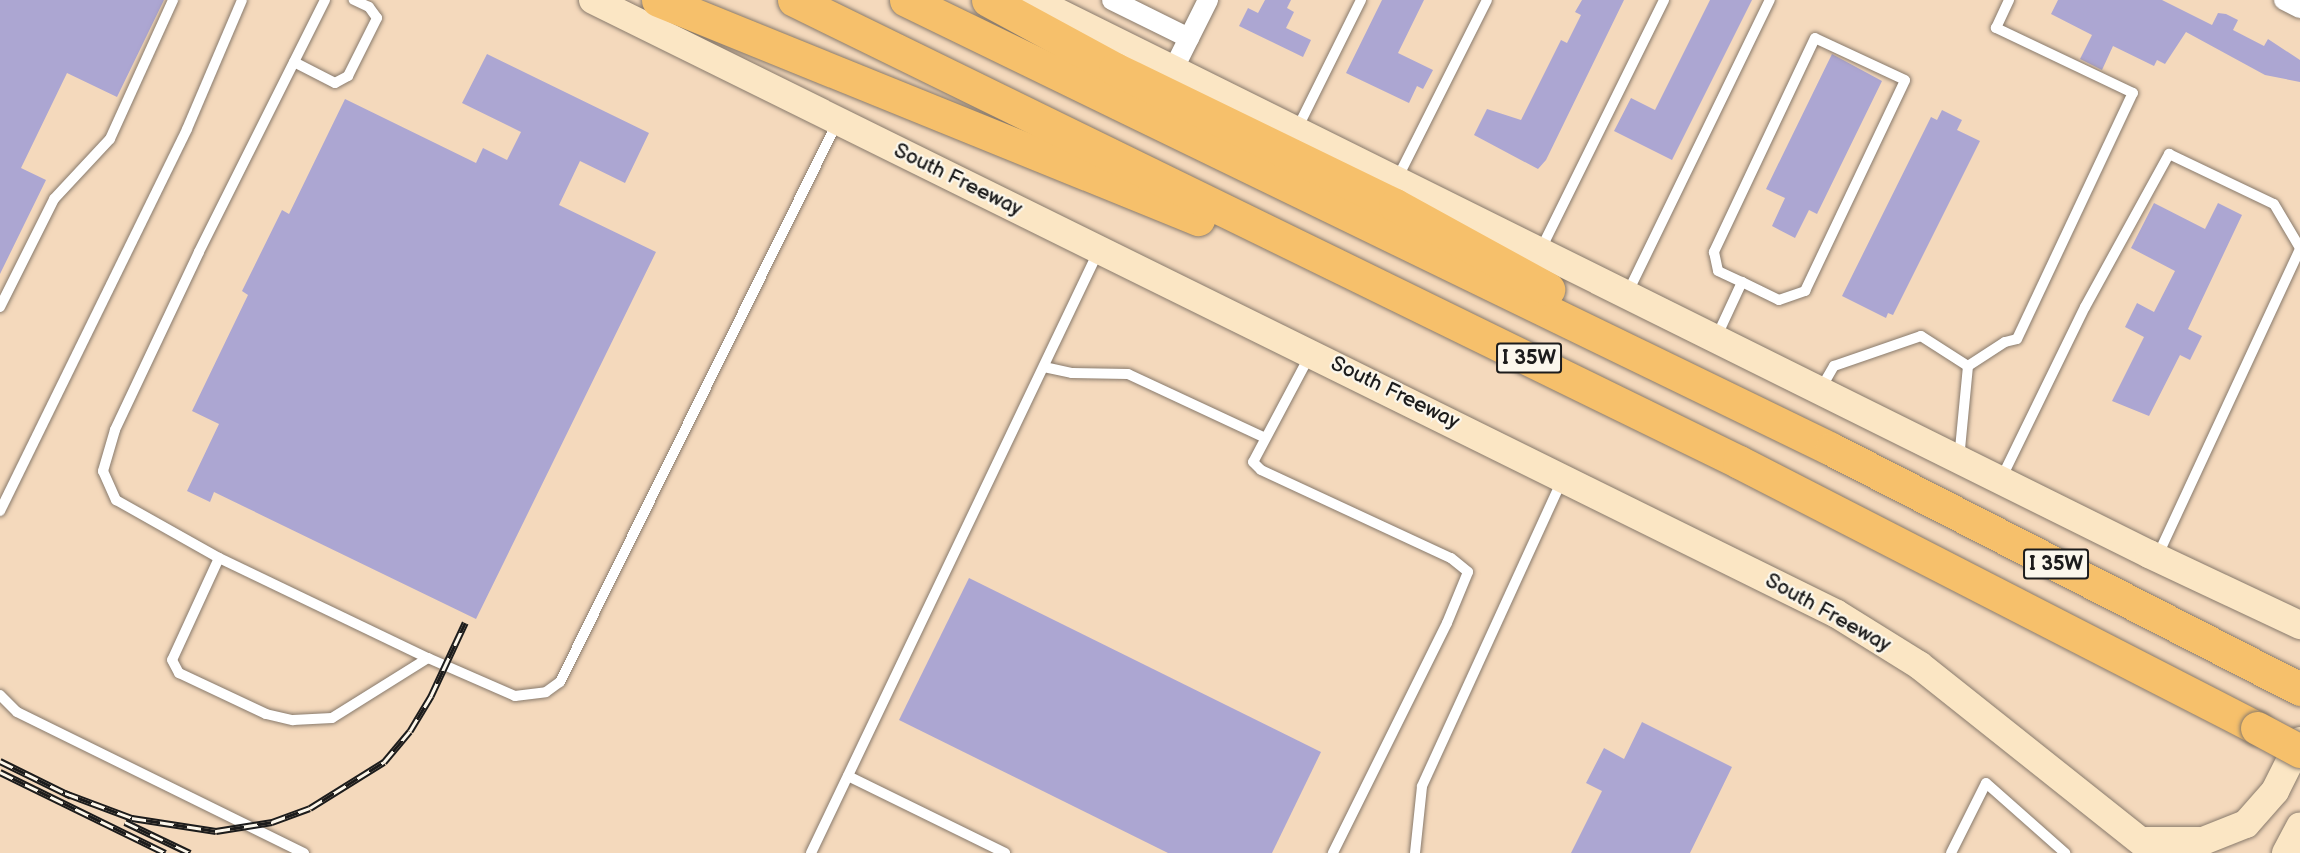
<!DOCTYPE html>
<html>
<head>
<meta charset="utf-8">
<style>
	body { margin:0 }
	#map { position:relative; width:2300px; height:853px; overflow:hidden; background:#f4d9bc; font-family:"Balsamiq Sans",sans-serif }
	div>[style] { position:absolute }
	.building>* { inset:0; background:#aca6d2 }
	.roads { filter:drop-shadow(0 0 2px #887a6c) drop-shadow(0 0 2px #887a6c) }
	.lane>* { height:10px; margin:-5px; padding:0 5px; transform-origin:5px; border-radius:5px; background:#fff }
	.street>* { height:20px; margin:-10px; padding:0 10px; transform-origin:10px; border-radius:10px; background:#fff }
	.secondary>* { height:28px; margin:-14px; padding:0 14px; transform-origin:14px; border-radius:14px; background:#fbe6c4 }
	.highway>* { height:33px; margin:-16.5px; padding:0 16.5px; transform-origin:16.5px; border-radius:16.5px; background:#f6c06b }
	.rail>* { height:7px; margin-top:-3.5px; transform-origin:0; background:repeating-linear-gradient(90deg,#fbf7ec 0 14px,#1c1c1c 0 28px); box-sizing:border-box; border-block:2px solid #1c1c1c }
	.bridges { filter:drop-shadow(0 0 2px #887a6c) drop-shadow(0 0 2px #887a6c) }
	.highway-bridge>* { height:33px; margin:-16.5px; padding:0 16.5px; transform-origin:16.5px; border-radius:16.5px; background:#f6c06b }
	span { translate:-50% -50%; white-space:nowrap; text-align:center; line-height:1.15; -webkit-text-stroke:4.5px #fbf7ec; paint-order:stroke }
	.shield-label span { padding:2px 4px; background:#fbf7ec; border:2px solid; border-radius:4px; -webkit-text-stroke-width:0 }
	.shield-label { font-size:20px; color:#1c1c1c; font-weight:700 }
	.street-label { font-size:21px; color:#1c1c1c }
</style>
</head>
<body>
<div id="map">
	<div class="building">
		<i style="clip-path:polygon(0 0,164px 0,117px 97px,67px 73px,21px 168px,46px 180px,0 274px)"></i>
		<i style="clip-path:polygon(1265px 0,1291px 0,1287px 8px,1294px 12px,1286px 28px,1311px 40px,1303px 57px,1239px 26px,1248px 8px,1258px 13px)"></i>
		<i style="clip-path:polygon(1382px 0,1424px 0,1398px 53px,1433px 70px,1423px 89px,1417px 86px,1409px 103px,1346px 73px)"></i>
		<i style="clip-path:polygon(1582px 0,1624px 0,1546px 160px,1538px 169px,1474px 135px,1487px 109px,1521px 120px,1561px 40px,1567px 43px,1581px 15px,1575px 12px)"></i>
		<i style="clip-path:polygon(1710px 0,1752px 0,1672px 160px,1614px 131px,1631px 98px,1655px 110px)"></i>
		<i style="clip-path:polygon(2058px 0,2162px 0,2212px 25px,2218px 13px,2226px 14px,2238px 20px,2233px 30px,2264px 46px,2268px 39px,2300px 60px,2300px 82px,2265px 75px,2186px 32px,2165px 64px,2157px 60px,2154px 66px,2113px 46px,2102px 70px,2080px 59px,2092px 35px,2051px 14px)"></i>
		<i style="clip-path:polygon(487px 54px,649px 133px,625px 183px,580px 161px,559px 205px,656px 252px,476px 619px,214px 492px,210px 502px,187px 491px,219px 424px,192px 411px,248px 295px,242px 291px,282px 210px,289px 214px,345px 99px,476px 163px,483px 148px,507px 160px,521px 132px,462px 103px)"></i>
		<i style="clip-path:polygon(1832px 54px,1882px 81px,1817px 214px,1809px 210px,1795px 238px,1772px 226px,1785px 198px,1766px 189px)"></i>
		<i style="clip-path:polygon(1942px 110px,1962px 120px,1957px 130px,1980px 141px,1893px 315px,1888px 313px,1886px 318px,1842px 296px,1931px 117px,1937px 120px)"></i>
		<i style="clip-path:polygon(2154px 203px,2205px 229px,2218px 203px,2242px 215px,2188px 329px,2202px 336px,2190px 360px,2180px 355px,2149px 416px,2112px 401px,2144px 337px,2125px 327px,2137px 303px,2154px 312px,2175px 271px,2131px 248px)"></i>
		<i style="clip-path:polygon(969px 578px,1321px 752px,1272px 853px,1168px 853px,899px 720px)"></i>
		<i style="clip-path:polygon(1642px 722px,1732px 767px,1690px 853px,1571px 853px,1602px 791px,1586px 783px,1604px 748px,1624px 759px)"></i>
	</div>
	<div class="roads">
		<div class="lane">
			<i style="left:325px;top:0;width:282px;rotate:116.6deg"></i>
			<i style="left:199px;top:252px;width:197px;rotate:115.3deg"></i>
			<i style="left:115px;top:430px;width:43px;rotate:106.3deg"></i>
			<i style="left:103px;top:471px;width:32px;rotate:66deg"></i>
			<i style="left:116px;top:500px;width:118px;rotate:29.4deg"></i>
			<i style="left:219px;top:558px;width:112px;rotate:114.7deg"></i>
			<i style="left:172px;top:660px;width:15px;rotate:62deg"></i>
			<i style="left:179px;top:673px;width:96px;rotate:25.2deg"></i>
			<i style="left:266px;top:714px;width:28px;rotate:13deg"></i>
			<i style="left:293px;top:720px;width:39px;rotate:-3deg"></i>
			<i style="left:332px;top:718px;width:113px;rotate:-32deg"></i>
			<i style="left:428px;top:658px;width:95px;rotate:23.6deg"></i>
			<i style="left:515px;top:696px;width:31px;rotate:-7deg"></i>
			<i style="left:546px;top:692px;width:17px;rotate:-36deg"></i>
			<i style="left:560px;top:682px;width:624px;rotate:-63.64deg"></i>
			<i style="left:294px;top:62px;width:46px;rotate:27.1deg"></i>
			<i style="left:335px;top:83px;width:15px;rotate:-28deg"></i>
			<i style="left:348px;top:76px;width:65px;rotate:-63.4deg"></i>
			<i style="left:377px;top:18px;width:14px;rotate:-126deg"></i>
			<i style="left:369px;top:7px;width:17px;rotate:-155deg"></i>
			<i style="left:1297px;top:129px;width:144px;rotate:-63.6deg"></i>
			<i style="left:1397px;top:179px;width:200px;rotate:-63.3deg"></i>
			<i style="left:1540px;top:251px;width:280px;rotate:-63.7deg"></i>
			<i style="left:1627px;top:294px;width:327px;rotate:-64.1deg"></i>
			<i style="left:0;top:307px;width:121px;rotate:-63.4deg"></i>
			<i style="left:54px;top:199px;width:82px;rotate:-47deg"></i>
			<i style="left:110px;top:139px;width:153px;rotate:-65.6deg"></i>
			<i style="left:1716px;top:338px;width:62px;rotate:-65.1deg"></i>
			<i style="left:1742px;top:282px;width:41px;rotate:25.9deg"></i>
			<i style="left:1779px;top:300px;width:28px;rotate:-19deg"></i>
			<i style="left:1805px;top:291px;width:233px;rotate:-64.6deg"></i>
			<i style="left:1905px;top:80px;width:99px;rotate:-155deg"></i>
			<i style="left:1815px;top:38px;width:237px;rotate:115.3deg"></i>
			<i style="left:1714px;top:252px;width:19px;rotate:78deg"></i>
			<i style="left:1718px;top:271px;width:26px;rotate:25deg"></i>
			<i style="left:1310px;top:355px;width:121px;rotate:118deg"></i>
			<i style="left:1253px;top:462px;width:11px;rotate:45deg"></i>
			<i style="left:1261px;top:470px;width:209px;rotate:24.9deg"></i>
			<i style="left:1451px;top:558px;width:22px;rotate:39deg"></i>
			<i style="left:1468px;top:572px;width:55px;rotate:112.4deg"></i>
			<i style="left:1447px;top:623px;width:257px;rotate:116.4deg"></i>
			<i style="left:1968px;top:366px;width:44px;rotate:-33deg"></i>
			<i style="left:2005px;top:342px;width:12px;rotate:-14deg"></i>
			<i style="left:2017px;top:339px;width:272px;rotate:-64.8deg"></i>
			<i style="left:2133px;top:93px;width:152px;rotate:-154.6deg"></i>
			<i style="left:1996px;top:28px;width:31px;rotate:-65deg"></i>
			<i style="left:1044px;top:367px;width:29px;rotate:12deg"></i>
			<i style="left:1072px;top:373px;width:56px;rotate:1deg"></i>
			<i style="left:1128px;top:374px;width:151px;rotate:25deg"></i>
			<i style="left:1820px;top:390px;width:28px;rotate:-60deg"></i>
			<i style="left:1834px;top:366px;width:92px;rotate:-19deg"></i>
			<i style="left:1921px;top:336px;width:56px;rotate:32.6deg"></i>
			<i style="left:1968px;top:366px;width:93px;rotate:95.5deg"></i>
			<i style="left:2001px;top:479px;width:191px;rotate:-64deg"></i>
			<i style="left:2085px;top:307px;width:175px;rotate:-61.2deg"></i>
			<i style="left:2169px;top:154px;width:116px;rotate:25.5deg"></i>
			<i style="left:2274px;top:204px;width:51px;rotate:59.4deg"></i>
			<i style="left:0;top:511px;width:425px;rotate:-63.9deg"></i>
			<i style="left:187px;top:129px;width:140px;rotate:-66.9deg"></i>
			<i style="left:2157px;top:557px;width:340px;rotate:-65.1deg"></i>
			<i style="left:219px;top:558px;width:232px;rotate:25.6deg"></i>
			<i style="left:0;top:695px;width:24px;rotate:45deg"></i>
			<i style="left:17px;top:712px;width:320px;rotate:26.2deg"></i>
			<i style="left:848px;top:776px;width:175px;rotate:26.1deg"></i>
			<i style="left:811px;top:853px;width:668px;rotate:-64.47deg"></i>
			<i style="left:1415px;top:853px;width:67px;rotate:-84deg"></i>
			<i style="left:1422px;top:786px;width:337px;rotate:-65.4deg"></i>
			<i style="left:1951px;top:853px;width:78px;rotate:-63.4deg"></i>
			<i style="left:1986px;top:783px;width:106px;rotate:41.5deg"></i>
		</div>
		<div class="street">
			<i style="left:1112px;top:0;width:86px;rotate:26.3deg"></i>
			<i style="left:2284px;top:0;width:18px;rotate:27deg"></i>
			<i style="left:1174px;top:68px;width:76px;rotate:-63.4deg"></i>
		</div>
		<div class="secondary">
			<i style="left:593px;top:0;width:1387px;rotate:26.27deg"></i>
			<i style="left:1837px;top:614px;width:97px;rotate:31.9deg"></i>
			<i style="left:1919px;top:665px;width:302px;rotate:38.5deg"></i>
			<i style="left:1033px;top:0;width:1246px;rotate:26.4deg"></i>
			<i style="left:2149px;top:554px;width:167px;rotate:25.2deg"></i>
			<i style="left:2142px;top:841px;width:61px"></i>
			<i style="left:2203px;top:841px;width:46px;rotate:-21.6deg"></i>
			<i style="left:2246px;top:824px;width:44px;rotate:-48.7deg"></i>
			<i style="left:2275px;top:791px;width:56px;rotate:-63.4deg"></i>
			<i style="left:2286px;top:853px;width:30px;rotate:-62deg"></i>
		</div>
		<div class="highway">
			<i style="left:658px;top:0;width:583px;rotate:22.08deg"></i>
			<i style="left:794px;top:0;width:1052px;rotate:26.05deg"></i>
			<i style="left:1739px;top:462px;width:582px;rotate:27.18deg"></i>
			<i style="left:906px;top:0;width:1028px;rotate:25.89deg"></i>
			<i style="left:1831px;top:449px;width:527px;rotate:27.1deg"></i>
			<i style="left:988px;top:0;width:145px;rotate:28.5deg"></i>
			<i style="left:1115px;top:69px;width:311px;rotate:25.9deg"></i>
			<i style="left:1395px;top:205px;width:175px;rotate:28.8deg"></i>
		</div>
	</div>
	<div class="rail">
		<i style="left:0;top:761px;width:79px;rotate:26.2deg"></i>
		<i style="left:0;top:772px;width:184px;rotate:26.1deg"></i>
		<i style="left:65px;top:793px;width:72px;rotate:20.5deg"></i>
		<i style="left:132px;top:818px;width:85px;rotate:8.8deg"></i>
		<i style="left:216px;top:831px;width:57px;rotate:-9.1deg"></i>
		<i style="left:272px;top:822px;width:40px;rotate:-20.2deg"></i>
		<i style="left:310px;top:808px;width:87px;rotate:-31.9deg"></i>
		<i style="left:384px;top:762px;width:40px;rotate:-50deg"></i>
		<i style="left:410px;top:731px;width:41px;rotate:-59deg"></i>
		<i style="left:431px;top:696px;width:81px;rotate:-65deg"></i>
		<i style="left:125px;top:822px;width:72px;rotate:25.5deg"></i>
	</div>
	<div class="bridges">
		<div class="highway-bridge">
			<i style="left:2257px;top:728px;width:49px;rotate:28.1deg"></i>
		</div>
	</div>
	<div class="shield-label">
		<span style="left:1529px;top:358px">I 35W</span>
		<span style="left:2056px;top:564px">I 35W</span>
	</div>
	<div class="street-label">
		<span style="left:958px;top:180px;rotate:26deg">South Freeway</span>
		<span style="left:1395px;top:393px;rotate:26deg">South Freeway</span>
		<span style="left:1828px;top:613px;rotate:29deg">South Freeway</span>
	</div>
</div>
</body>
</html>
